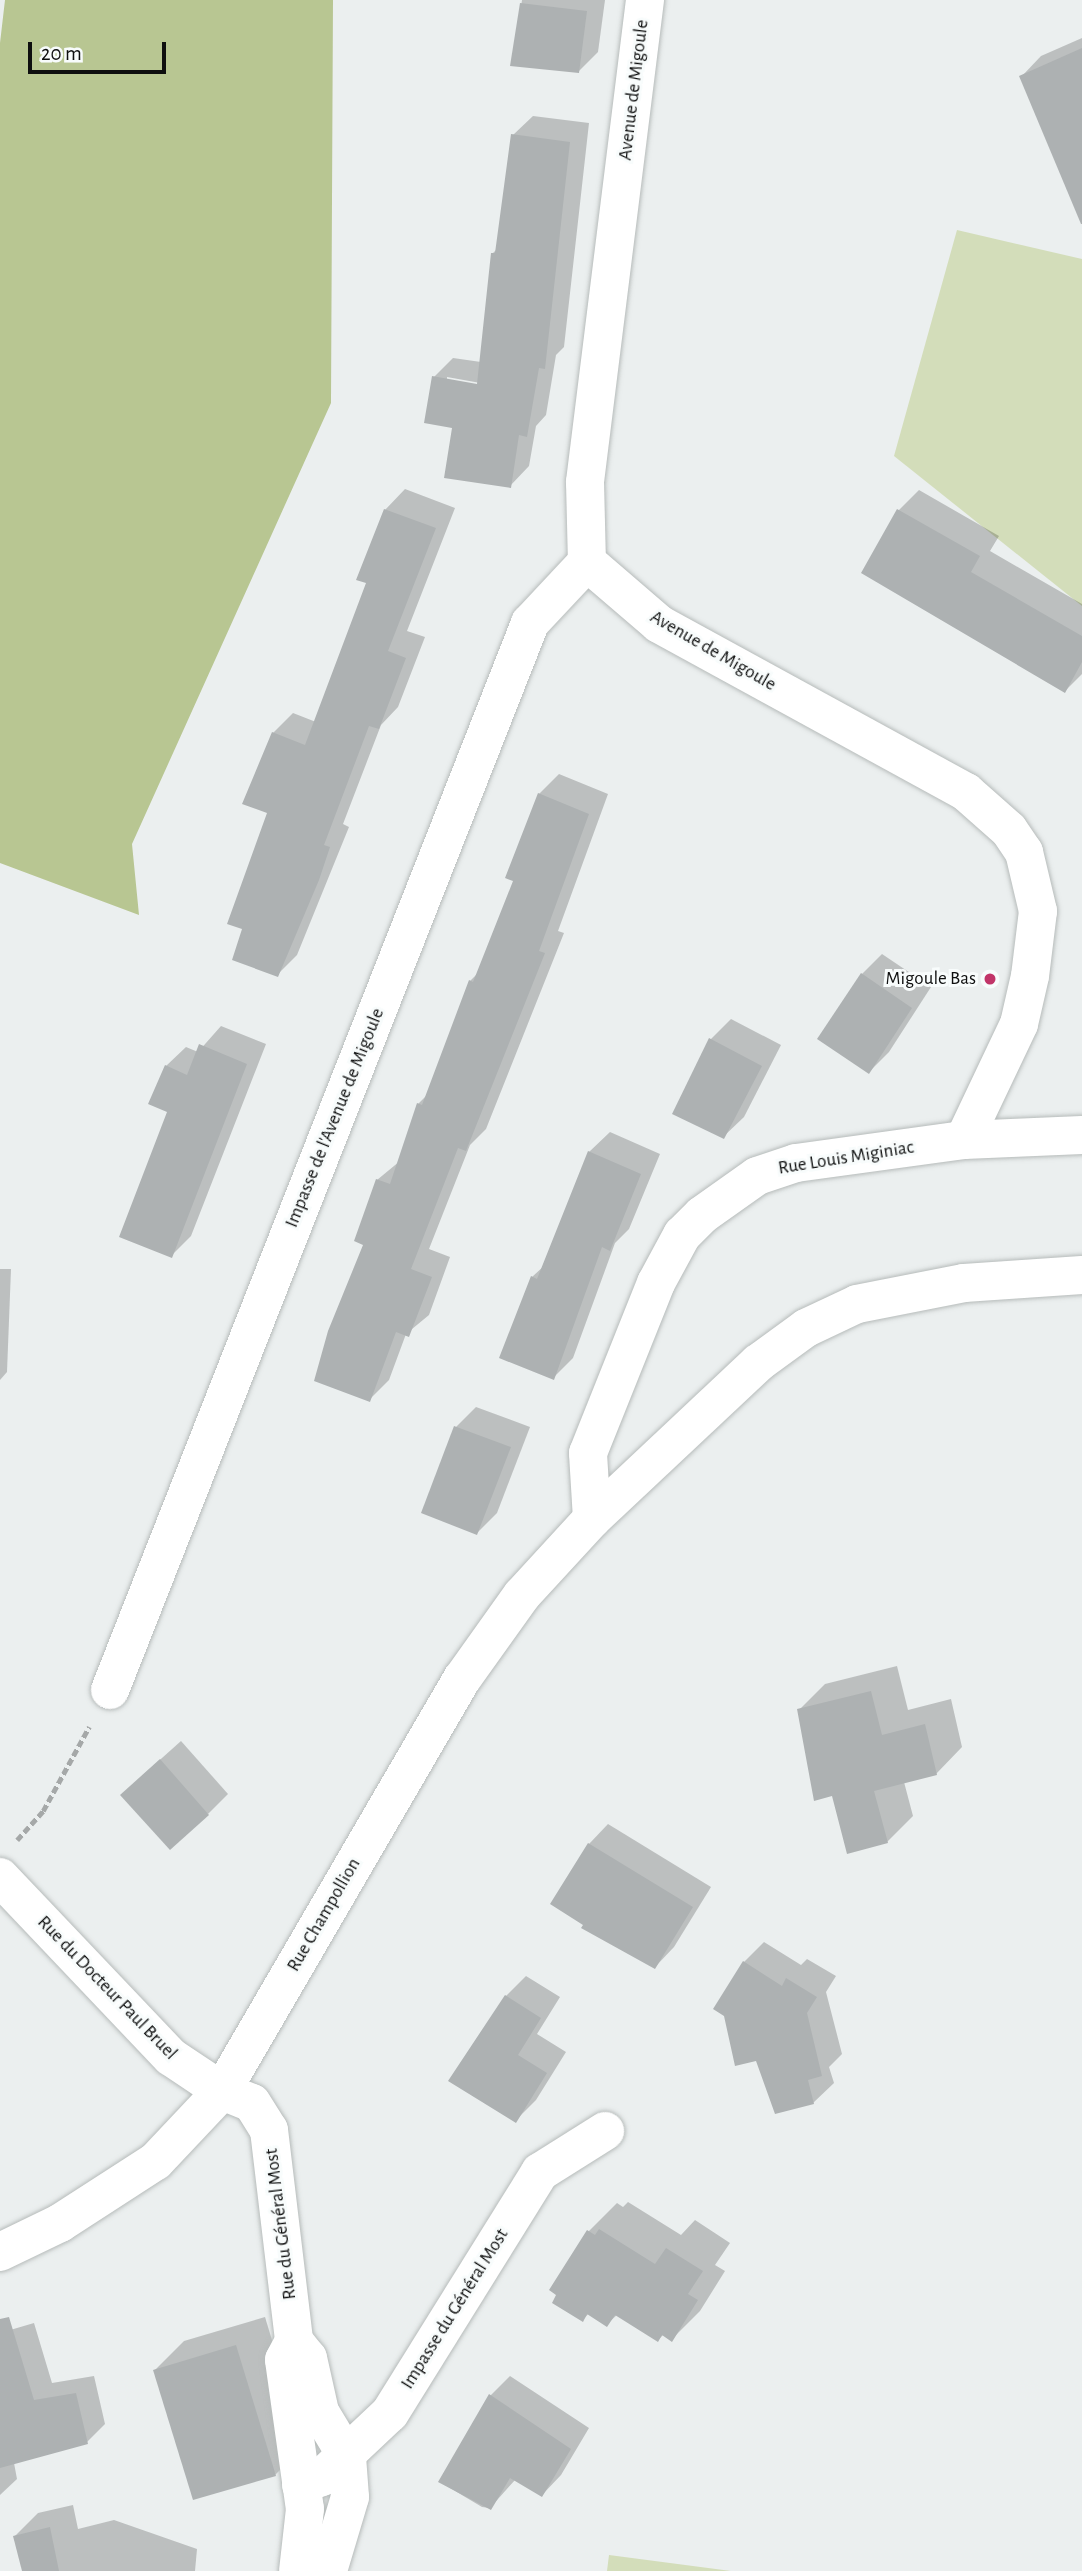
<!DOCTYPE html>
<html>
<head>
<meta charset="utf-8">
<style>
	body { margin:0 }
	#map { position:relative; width:1082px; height:2571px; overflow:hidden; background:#ebefef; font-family:"Alegreya Sans",sans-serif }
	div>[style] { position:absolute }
	.green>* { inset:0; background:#d3ddba }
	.forest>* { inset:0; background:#b8c692 }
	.shadow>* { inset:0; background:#0003 }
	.building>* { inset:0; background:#adb1b2 }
	.path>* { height:4.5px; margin-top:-2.25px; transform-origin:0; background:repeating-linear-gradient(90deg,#a5a8a8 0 7px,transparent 0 10.5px) }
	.roads { filter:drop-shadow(0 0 2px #b6bbba) drop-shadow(0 0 2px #b6bbba) }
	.street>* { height:38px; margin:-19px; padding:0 19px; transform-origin:19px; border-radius:19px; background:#fff }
	.secondary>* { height:38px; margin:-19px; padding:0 19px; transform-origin:19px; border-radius:19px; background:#fff }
	.dots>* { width:19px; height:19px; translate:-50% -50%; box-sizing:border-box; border:4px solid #f8fcfc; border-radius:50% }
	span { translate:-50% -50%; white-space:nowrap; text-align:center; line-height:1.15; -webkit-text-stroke:6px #f8fcfc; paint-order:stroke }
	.street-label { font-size:19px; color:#0e0f0f }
	.poi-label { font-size:19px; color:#0e0f0f }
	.right { translate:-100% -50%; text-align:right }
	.scale { position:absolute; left:28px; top:42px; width:138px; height:32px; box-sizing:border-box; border:4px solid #0e0f0f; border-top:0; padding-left:9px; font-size:21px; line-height:24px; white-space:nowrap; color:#0e0f0f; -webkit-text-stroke:5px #f8fcfc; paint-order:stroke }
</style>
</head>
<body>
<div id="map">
	<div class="green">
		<i style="clip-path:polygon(957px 230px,1082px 259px,1082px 606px,894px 456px)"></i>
		<i style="clip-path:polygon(609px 2555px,731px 2571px,607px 2571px)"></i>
	</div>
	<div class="forest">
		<i style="clip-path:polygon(5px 0,333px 0,331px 403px,132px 844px,139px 915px,0 863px,0 43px)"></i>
	</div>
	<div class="shadow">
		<i style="clip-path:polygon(522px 0,605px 0,598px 52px,578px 72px,512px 65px)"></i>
		<i style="clip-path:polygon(1082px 38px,1082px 161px,1022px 76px,1041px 56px)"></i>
		<i style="clip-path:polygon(evenodd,533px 116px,589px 123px,564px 347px,556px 355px,546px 415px,536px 426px,529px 466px,510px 486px,454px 427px,434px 377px,453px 358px,481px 362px,492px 254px,498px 248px,513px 135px,533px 116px,447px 377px,486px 384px,485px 387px,447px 381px,447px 377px)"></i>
		<i style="clip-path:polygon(405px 489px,455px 508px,407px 631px,425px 637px,398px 707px,381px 725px,343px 824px,349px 827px,297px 955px,277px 975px,244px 928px,269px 812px,273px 733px,293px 713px,316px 722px,369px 582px,385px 510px)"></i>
		<i style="clip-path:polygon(919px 490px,999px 536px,990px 551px,1082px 604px,1082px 674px,1065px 691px,863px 572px,899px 510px)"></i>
		<i style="clip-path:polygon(559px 774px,608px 794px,558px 931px,564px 933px,486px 1129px,470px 1145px,429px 1249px,450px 1257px,429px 1315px,406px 1334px,389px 1380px,369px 1400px,365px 1244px,377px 1180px,400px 1161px,418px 1104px,427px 1095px,470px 981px,479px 972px,516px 881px,539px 794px)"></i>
		<i style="clip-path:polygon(882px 954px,931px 987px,889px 1052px,869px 1072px,862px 974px)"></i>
		<i style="clip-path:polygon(731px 1019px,781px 1045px,744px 1117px,723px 1137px,711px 1039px)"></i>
		<i style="clip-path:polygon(221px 1026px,266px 1044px,191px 1236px,171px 1256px,166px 1066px,186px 1047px,198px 1052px)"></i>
		<i style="clip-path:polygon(610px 1132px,660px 1154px,629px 1229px,615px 1243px,573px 1358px,553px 1378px,532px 1277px,545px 1265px,589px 1152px)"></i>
		<i style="clip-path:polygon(0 1269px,11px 1269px,7px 1372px,0 1380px)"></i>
		<i style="clip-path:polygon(476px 1407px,530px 1427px,497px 1513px,477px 1533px,456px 1427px)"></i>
		<i style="clip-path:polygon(897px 1666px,908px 1710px,951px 1699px,962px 1747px,936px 1774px,904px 1782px,913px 1816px,887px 1842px,799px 1710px,825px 1684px)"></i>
		<i style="clip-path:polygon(181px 1741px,228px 1794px,208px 1814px,143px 1775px)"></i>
		<i style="clip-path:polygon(608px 1824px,711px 1887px,674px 1947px,655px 1967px,589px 1844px)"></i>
		<i style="clip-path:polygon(764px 1942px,801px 1965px,807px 1959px,836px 1976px,826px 1992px,842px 2054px,829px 2067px,834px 2083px,813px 2103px,744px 1962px)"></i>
		<i style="clip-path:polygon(526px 1976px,560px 1997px,537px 2034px,566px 2052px,536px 2100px,516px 2120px,506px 1996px)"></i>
		<i style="clip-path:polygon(628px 2202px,681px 2235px,695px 2220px,730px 2243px,715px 2265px,725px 2271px,700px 2311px,672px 2339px,664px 2334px,658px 2340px,618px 2314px,607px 2324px,589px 2313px,583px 2320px,589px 2231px,617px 2203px,623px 2207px)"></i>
		<i style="clip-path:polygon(265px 2317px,304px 2446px,275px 2475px,155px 2370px,184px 2341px)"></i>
		<i style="clip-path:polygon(34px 2323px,52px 2383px,94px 2376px,105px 2424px,87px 2442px,14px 2463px,17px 2479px,0 2495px,0 2333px)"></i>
		<i style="clip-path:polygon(510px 2376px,589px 2428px,561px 2475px,542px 2495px,515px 2480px,490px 2508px,482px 2507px,440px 2482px,491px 2395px)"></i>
		<i style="clip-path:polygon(73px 2505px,78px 2529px,114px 2520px,197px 2549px,195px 2571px,24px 2571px,15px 2536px,38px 2513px)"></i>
	</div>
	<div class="building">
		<i style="clip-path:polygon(520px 3px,587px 11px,579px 73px,510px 66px)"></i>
		<i style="clip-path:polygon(1082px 48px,1082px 224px,1081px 224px,1019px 76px)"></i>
		<i style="clip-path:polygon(511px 134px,570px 142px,545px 369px,539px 368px,527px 437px,519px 435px,511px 488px,444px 478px,452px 428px,424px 423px,432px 376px,477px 384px,491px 253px,495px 253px)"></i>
		<i style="clip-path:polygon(384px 509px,436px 528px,388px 651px,406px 658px,379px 729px,369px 726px,324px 845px,330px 847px,319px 880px,278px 977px,232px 960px,242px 929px,227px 924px,267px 813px,242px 804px,272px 732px,305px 745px,366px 583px,356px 580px)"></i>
		<i style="clip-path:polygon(897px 509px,980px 556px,971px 572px,1082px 636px,1082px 662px,1065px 693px,861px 573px)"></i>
		<i style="clip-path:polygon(538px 793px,589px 814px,539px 951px,545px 953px,466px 1151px,458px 1148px,411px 1269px,432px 1277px,409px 1337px,396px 1332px,370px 1402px,314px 1381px,328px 1331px,363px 1245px,354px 1241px,376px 1179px,390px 1184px,417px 1103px,422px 1105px,469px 980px,473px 982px,513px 881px,505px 878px)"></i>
		<i style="clip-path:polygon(861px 973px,912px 1008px,869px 1074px,817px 1039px)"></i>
		<i style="clip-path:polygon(709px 1038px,762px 1066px,724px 1139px,672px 1114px)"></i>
		<i style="clip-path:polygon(199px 1044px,247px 1064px,172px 1258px,119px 1237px,167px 1112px,148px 1104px,165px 1065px,187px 1075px)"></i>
		<i style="clip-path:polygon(588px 1151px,641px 1174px,610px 1251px,602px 1247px,554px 1380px,499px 1358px,531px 1276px,537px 1279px)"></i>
		<i style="clip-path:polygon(454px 1426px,511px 1447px,477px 1535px,421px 1513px)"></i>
		<i style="clip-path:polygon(871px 1691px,882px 1735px,925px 1724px,937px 1775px,874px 1791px,888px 1843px,847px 1854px,832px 1796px,814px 1801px,797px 1709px)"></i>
		<i style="clip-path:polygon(160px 1759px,209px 1815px,170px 1850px,120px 1795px)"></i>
		<i style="clip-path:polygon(588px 1843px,693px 1907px,655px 1969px,581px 1928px,583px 1925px,550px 1904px)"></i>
		<i style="clip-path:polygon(743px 1961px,782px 1986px,786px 1978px,817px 1997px,807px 2013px,822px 2076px,808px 2080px,814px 2104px,775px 2114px,756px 2061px,735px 2066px,724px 2016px,713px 2009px)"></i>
		<i style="clip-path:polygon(505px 1995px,541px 2018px,518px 2055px,547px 2073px,516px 2123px,448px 2081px)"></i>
		<i style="clip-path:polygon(599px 2229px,655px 2264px,666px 2248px,703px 2271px,688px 2294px,698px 2300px,672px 2342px,662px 2335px,658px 2342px,615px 2315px,607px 2327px,587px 2314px,583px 2322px,552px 2303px,556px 2295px,549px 2290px,587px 2230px,595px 2235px)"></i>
		<i style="clip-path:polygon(9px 2317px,34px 2400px,76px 2393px,88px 2444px,0 2468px,0 2319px)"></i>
		<i style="clip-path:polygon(236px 2345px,276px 2476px,193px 2500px,153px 2370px)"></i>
		<i style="clip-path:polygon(489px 2394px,571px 2449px,542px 2497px,510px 2478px,491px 2510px,438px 2482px)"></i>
		<i style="clip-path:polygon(50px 2527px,59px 2571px,22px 2571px,13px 2536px)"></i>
	</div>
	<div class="path">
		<i style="left:17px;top:1840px;width:39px;rotate:-48deg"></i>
		<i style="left:43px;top:1811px;width:96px;rotate:-61.3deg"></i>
	</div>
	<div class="roads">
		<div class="street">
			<i style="left:645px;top:0;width:486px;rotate:97.1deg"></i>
			<i style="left:585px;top:482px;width:80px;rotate:88.6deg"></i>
			<i style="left:587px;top:562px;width:95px;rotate:40.7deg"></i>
			<i style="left:659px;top:624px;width:350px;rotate:28.7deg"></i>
			<i style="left:966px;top:792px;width:57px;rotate:41.5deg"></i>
			<i style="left:1009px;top:830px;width:27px;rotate:56deg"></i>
			<i style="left:1024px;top:852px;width:61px;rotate:76.7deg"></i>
			<i style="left:1038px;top:911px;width:65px;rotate:97deg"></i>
			<i style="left:1030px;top:976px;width:49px;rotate:102.9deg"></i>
			<i style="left:1019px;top:1024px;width:128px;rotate:115.4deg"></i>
			<i style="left:592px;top:1519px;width:66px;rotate:-93.5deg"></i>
			<i style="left:588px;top:1453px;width:183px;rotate:-68.2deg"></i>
			<i style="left:656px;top:1283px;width:55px;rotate:-61.6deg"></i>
			<i style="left:682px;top:1235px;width:28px;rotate:-45deg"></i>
			<i style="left:702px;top:1215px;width:67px;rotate:-35.3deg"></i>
			<i style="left:757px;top:1176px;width:41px;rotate:-18.4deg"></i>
			<i style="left:796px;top:1163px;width:170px;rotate:-7.8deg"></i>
			<i style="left:964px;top:1140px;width:118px;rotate:-2.4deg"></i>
			<i style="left:110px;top:1690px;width:1147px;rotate:-68.51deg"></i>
			<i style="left:530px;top:623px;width:83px;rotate:-46.9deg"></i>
			<i style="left:0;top:1877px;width:248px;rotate:46.5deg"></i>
			<i style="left:171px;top:2057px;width:61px;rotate:33.7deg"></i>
			<i style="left:222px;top:2091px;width:32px;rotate:22deg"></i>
			<i style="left:252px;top:2103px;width:32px;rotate:58deg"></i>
			<i style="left:269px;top:2130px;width:212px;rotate:83.2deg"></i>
			<i style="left:294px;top:2341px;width:22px;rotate:51deg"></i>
			<i style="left:308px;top:2358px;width:55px;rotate:77.5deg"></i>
			<i style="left:320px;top:2412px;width:52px;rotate:59deg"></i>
			<i style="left:347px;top:2457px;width:40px;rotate:85.7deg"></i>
			<i style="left:350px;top:2497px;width:77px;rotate:106.6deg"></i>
			<i style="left:293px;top:2343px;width:19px;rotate:118deg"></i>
			<i style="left:284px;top:2360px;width:150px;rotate:82deg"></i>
			<i style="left:305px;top:2509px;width:62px;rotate:96.4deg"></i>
			<i style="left:301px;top:2485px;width:22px;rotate:-21deg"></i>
			<i style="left:322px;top:2477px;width:93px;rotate:-43.3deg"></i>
			<i style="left:390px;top:2413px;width:284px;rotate:-58.1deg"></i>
			<i style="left:540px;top:2172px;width:77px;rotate:-32.2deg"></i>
		</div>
		<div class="secondary">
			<i style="left:0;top:2252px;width:67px;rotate:-25.8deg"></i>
			<i style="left:60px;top:2223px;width:114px;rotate:-32.9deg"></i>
			<i style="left:156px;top:2161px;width:96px;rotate:-46.7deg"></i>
			<i style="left:222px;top:2091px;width:477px;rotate:-59.8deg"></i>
			<i style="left:462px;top:1679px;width:103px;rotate:-54.5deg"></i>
			<i style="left:522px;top:1595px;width:103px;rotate:-47.4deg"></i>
			<i style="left:592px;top:1519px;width:228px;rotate:-43.2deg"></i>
			<i style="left:758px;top:1363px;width:59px;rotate:-36.1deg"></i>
			<i style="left:806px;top:1328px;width:56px;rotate:-25.2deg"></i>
			<i style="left:857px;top:1304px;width:109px;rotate:-11.1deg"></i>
			<i style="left:964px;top:1283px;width:118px;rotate:-3.9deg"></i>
		</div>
	</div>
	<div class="dots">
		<i style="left:990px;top:979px;background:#c13569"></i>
	</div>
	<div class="street-label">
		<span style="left:634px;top:90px;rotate:-83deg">Avenue de Migoule</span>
		<span style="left:713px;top:651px;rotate:30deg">Avenue de Migoule</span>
		<span style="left:335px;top:1118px;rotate:-68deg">Impasse de l'Avenue de Migoule</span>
		<span style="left:846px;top:1158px;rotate:-9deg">Rue Louis Miginiac</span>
		<span style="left:324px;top:1915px;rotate:-60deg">Rue Champollion</span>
		<span style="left:107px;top:1988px;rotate:46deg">Rue du Docteur Paul Bruel</span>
		<span style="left:281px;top:2224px;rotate:-97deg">Rue du Général Most</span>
		<span style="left:455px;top:2309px;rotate:-58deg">Impasse du Général Most</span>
	</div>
	<div class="poi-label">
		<span class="right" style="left:976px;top:979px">Migoule Bas</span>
	</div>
	<div class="scale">20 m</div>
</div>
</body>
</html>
